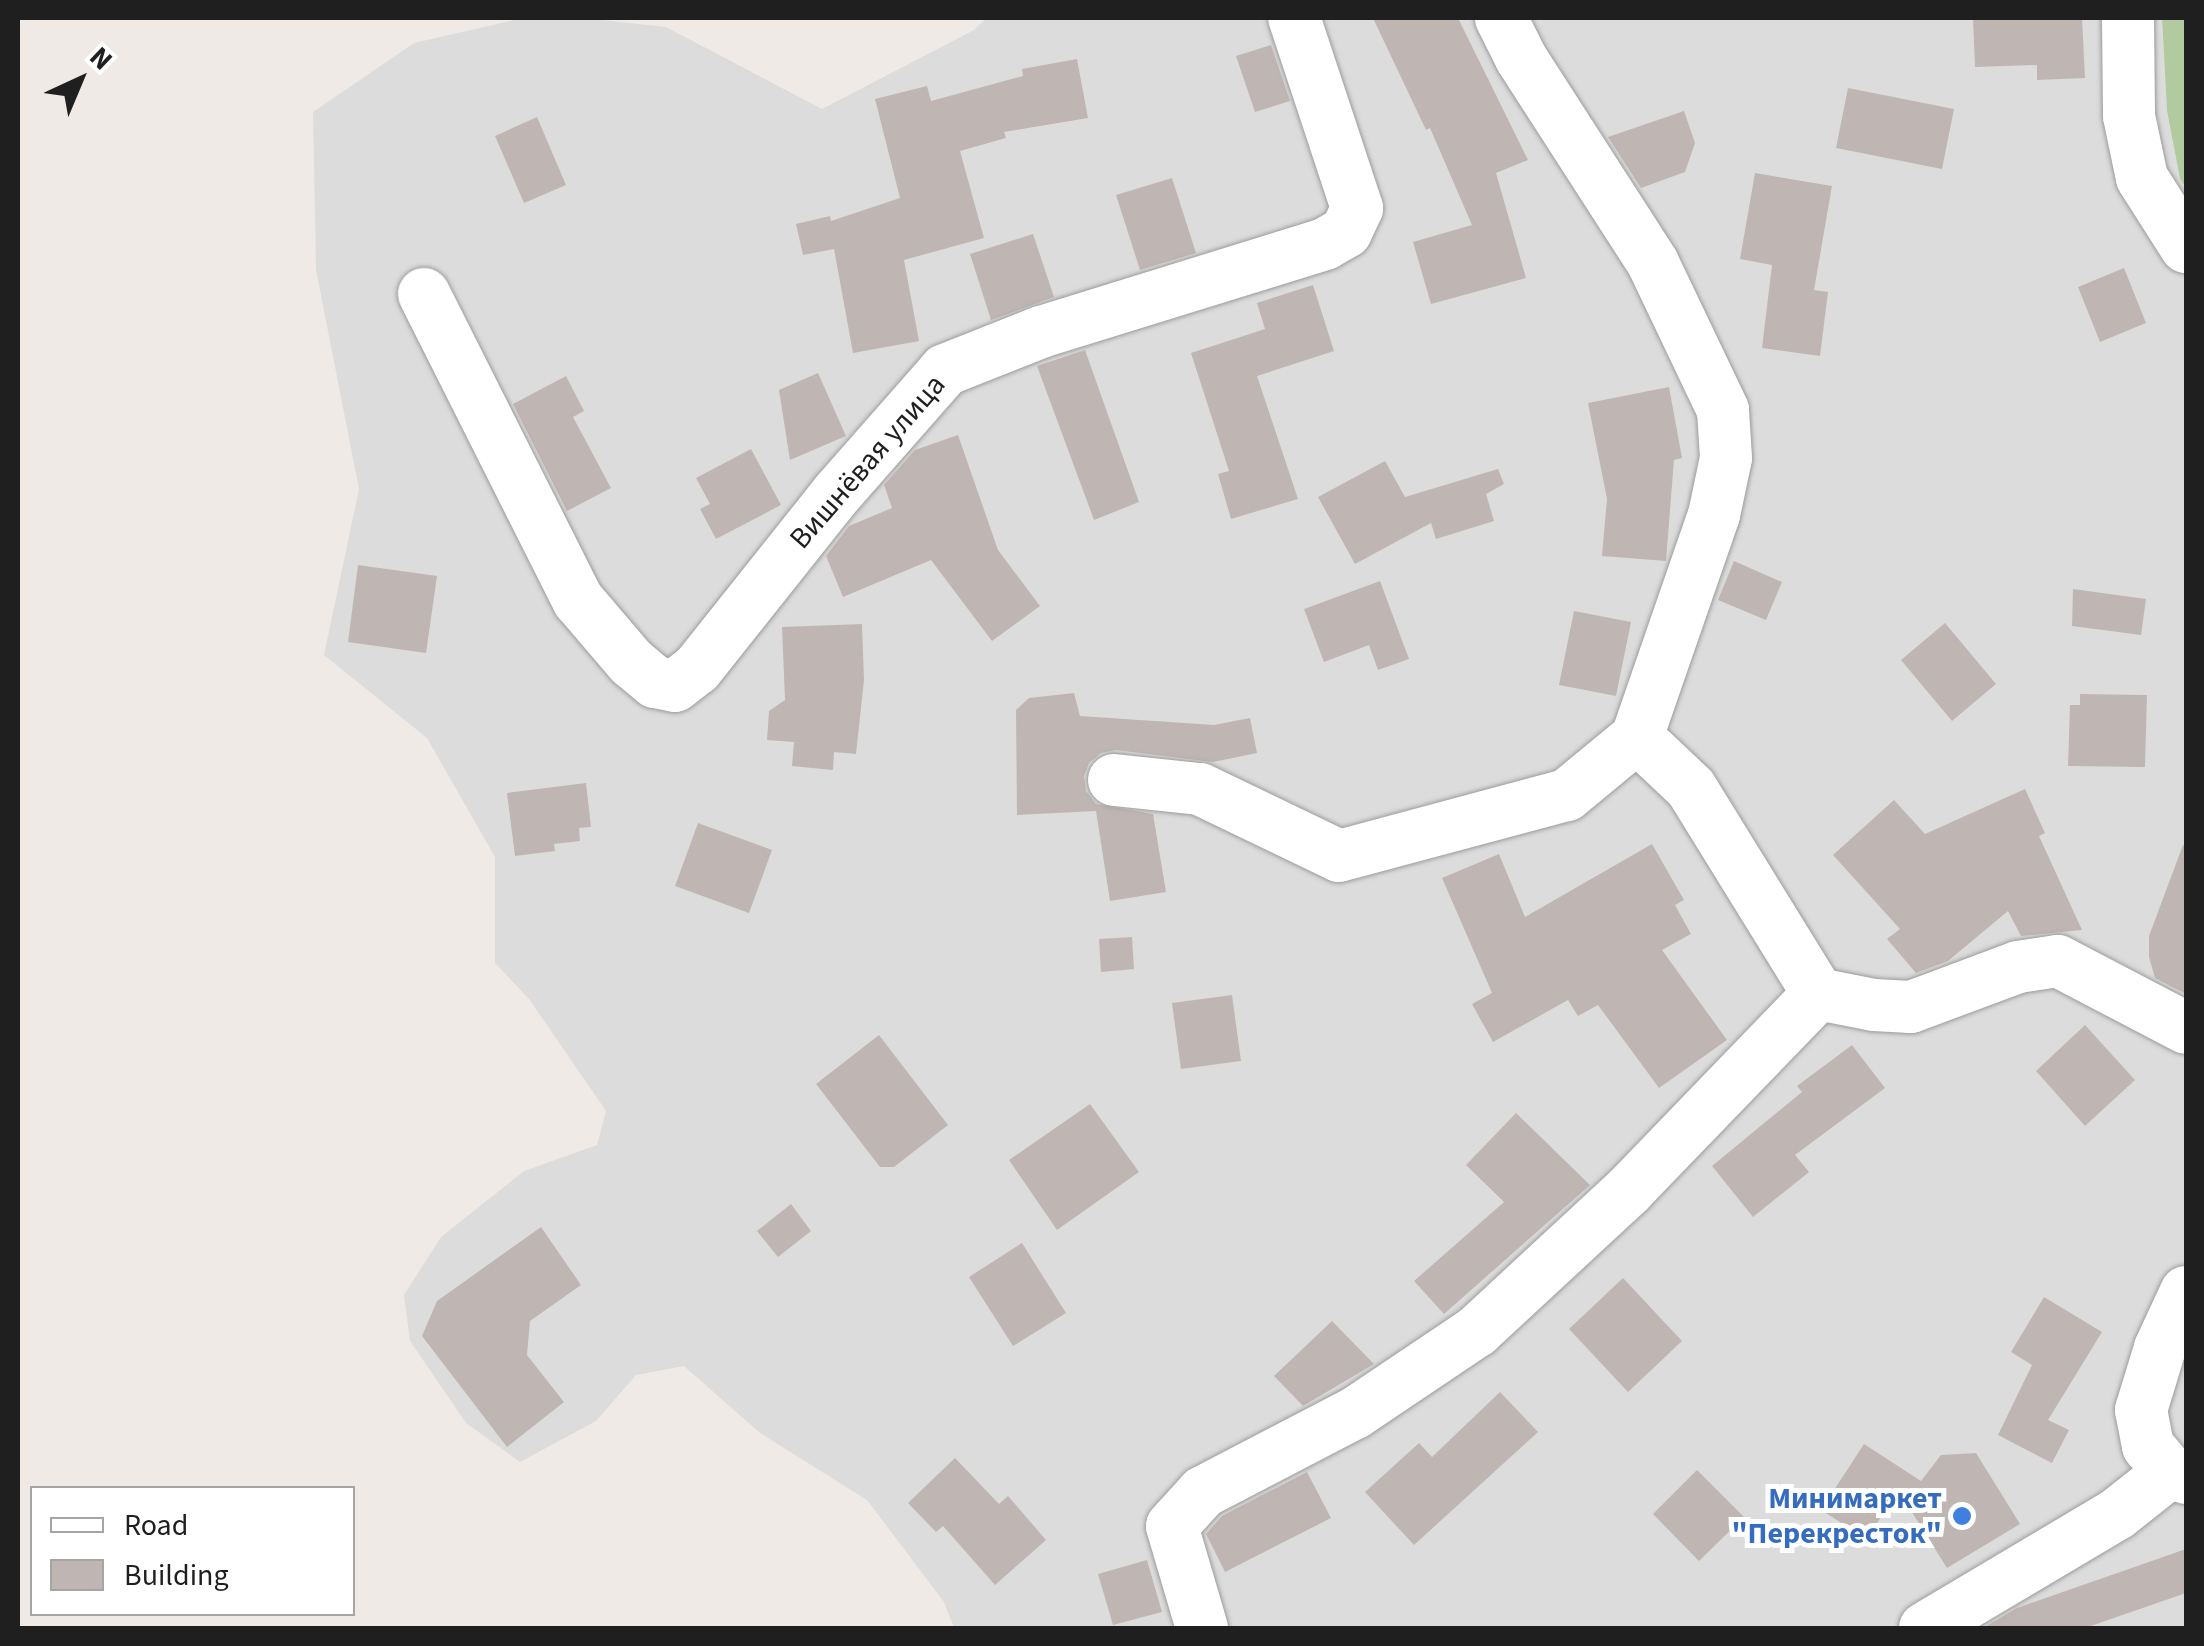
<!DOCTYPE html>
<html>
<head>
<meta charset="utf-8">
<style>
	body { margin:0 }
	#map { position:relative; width:2204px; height:1646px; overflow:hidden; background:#efeae6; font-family:"Source Sans 3",sans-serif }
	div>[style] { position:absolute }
	.residential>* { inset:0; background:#dddcdc }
	.forest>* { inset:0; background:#b2ca9f }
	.building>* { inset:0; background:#bfb6b3 }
	.roads { filter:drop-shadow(0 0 2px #9c9c9c) drop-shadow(0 0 2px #9c9c9c) }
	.minor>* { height:52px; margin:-26px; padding:0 26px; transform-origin:26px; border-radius:26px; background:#fff }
	.dots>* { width:28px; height:28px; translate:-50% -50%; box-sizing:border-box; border:5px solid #fff; border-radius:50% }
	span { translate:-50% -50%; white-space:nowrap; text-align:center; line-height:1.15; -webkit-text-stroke:10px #fff; paint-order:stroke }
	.street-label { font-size:30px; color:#1f1f1f }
	.shop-label { font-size:30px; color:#366cbe; font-weight:700 }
	.right { translate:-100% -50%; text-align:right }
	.frame { position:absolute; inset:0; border:20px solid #1f1f1f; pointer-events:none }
	.legend { position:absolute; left:30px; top:1486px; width:325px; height:130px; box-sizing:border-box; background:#fff; border:2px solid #a5a5a5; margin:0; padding:12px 18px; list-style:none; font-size:30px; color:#1f1f1f }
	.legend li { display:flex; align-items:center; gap:20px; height:50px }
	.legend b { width:50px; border:2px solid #a5a5a5 }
	.north { position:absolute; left:30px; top:30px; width:100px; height:100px; -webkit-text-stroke:8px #fff; paint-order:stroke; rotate:44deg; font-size:28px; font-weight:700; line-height:40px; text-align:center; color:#1f1f1f }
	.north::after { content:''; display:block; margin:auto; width:35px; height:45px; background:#1f1f1f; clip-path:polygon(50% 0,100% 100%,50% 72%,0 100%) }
</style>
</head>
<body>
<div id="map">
	<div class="residential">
		<i style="clip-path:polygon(523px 18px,584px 18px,666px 27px,822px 109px,974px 30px,986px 18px,2162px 18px,2167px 111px,2180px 179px,2186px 188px,2186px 1628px,954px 1628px,944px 1602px,867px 1500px,760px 1433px,684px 1366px,636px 1375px,596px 1421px,520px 1462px,466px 1423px,410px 1341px,404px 1295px,441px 1237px,524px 1171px,597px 1145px,606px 1111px,529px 999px,495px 963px,495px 857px,427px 738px,324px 655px,359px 489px,316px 270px,313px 112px,414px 43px)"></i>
	</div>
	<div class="forest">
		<i style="clip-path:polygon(2162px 18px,2186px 18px,2186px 188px,2180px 179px,2167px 111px)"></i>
	</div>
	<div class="building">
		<i style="clip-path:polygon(1373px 18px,1458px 18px,1528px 160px,1496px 173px,1526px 278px,1431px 304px,1413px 242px,1472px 225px,1430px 128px,1426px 130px)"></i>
		<i style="clip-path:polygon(1973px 18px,2082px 18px,2085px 78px,2037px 80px,2037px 65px,1975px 67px)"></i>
		<i style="clip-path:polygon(1271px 45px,1290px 101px,1255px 112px,1236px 56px)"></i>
		<i style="clip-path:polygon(1077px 59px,1088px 118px,1004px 132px,1006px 138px,960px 151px,984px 238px,904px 260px,919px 341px,853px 353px,834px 249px,803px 255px,796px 224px,830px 216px,831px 221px,900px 198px,875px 99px,927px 86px,931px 101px,1023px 76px,1022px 69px)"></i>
		<i style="clip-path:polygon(1848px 88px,1954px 109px,1942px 169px,1836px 148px)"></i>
		<i style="clip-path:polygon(1684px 111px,1695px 143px,1685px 172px,1641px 188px,1608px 137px)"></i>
		<i style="clip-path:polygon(537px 117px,566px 185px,524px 203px,495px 136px)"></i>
		<i style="clip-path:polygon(1755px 173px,1832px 186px,1814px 290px,1828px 292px,1820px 356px,1762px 348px,1772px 265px,1740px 259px)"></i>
		<i style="clip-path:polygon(1172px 178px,1196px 253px,1140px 270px,1116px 195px)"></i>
		<i style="clip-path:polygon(1033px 234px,1054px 297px,991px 320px,970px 254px)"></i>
		<i style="clip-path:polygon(2124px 268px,2146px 323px,2100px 342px,2078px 287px)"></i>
		<i style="clip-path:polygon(1313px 285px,1334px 351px,1257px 376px,1298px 499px,1231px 519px,1218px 474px,1229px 471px,1191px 353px,1265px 329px,1257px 303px)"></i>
		<i style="clip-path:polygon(1085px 350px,1139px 502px,1094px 520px,1037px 366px)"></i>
		<i style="clip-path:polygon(818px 373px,846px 436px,790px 460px,779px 390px)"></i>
		<i style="clip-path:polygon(566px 376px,584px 411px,573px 417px,611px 488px,567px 511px,513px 404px)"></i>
		<i style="clip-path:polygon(1669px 387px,1682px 458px,1674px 460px,1666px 561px,1602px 556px,1607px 499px,1588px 403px)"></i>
		<i style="clip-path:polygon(958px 435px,998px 550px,1040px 606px,992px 641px,931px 560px,843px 597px,826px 556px,849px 526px,892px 508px,884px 485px,915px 450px)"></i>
		<i style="clip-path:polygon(751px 449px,781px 505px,716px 539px,700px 509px,710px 504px,696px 478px)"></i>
		<i style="clip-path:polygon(1385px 461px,1405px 497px,1498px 469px,1504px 484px,1486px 494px,1494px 521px,1436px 539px,1431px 523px,1355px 564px,1318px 497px)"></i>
		<i style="clip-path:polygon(1734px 561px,1782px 582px,1766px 620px,1718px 600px)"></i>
		<i style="clip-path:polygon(358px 565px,437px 576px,426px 653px,348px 642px)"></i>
		<i style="clip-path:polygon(1380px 581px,1409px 659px,1378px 670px,1369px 645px,1324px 662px,1304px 609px)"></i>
		<i style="clip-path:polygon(2073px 589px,2146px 599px,2141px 635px,2072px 626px)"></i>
		<i style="clip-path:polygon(1574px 611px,1631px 622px,1616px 696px,1559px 685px)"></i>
		<i style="clip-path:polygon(1945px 623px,1996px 684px,1952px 721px,1901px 660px)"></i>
		<i style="clip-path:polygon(862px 624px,864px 680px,856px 754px,834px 752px,833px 770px,792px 766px,794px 742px,767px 740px,769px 711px,785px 700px,782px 627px)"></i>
		<i style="clip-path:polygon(1074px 693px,1080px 716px,1214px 725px,1250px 718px,1257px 753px,1213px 762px,1116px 750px,1101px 753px,1089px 763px,1084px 776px,1086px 791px,1096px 804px,1153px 814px,1166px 892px,1110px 901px,1096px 811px,1017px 815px,1016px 710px,1029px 698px)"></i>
		<i style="clip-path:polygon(2080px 694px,2147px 695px,2145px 767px,2068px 766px,2070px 705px,2080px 705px)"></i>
		<i style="clip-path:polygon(586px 783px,591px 827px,579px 828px,580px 841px,554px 844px,555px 851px,515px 856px,507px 793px)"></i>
		<i style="clip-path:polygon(2025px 789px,2045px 833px,2039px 836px,2082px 930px,2021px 936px,2008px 911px,1948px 961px,1916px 973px,1887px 939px,1900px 929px,1833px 855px,1894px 800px,1925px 834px)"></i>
		<i style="clip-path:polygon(698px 823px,772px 850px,749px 913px,675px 886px)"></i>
		<i style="clip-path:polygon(1652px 844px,1684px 900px,1675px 905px,1691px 934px,1662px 950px,1727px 1040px,1659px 1088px,1598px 1005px,1578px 1016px,1568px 1000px,1493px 1042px,1472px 1004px,1492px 993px,1442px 878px,1499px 854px,1525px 917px)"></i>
		<i style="clip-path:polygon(2183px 845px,2186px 846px,2186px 994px,2155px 978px,2149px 957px,2149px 936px)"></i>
		<i style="clip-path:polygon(1132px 937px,1134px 969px,1101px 972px,1099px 939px)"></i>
		<i style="clip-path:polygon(1232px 995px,1241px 1061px,1181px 1069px,1172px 1003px)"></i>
		<i style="clip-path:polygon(2085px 1025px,2135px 1080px,2085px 1126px,2036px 1071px)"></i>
		<i style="clip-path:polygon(879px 1035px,948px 1125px,894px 1167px,880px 1167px,816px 1084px)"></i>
		<i style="clip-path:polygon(1852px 1045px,1885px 1088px,1795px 1155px,1809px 1172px,1753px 1217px,1712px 1166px,1802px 1092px,1797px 1086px)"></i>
		<i style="clip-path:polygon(1090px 1104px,1139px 1172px,1057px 1230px,1009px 1160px)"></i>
		<i style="clip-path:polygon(1516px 1113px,1590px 1185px,1444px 1314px,1414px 1281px,1504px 1202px,1466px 1165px)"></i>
		<i style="clip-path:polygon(791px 1204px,811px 1231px,778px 1257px,757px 1231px)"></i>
		<i style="clip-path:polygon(541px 1227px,581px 1285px,530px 1321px,527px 1355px,564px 1402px,507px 1447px,422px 1336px,437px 1301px)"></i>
		<i style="clip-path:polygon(1022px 1243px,1066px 1313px,1013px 1346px,969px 1277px)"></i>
		<i style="clip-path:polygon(1623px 1278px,1682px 1341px,1628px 1392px,1569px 1329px)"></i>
		<i style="clip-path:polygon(2044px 1297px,2102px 1332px,2048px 1420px,2069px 1430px,2052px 1463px,1998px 1435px,2032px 1365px,2011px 1352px)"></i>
		<i style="clip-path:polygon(1332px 1321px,1374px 1364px,1303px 1406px,1274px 1376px)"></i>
		<i style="clip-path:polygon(1500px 1392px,1538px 1432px,1414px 1545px,1365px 1492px,1419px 1443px,1432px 1457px)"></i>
		<i style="clip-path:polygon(1864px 1444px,1921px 1481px,1941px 1455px,1976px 1453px,2020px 1524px,1947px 1568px,1898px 1490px,1867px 1539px,1821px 1510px)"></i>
		<i style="clip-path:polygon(955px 1458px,999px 1504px,1008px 1496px,1046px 1540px,995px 1585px,943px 1526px,936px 1532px,908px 1503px)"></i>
		<i style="clip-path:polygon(1697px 1470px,1744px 1517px,1699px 1561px,1653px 1514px)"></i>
		<i style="clip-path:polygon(1307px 1472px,1331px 1518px,1225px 1572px,1206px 1534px,1222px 1516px)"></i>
		<i style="clip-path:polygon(2186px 1549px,2186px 1593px,2085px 1628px,1983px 1628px,2017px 1608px)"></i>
		<i style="clip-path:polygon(1147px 1560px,1162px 1612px,1113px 1625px,1098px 1574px)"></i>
	</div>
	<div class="roads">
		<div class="minor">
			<i style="left:2128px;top:18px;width:98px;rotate:89.4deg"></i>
			<i style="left:2129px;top:116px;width:63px;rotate:78.2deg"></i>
			<i style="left:2142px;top:178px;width:82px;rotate:57.5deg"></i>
			<i style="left:424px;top:294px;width:343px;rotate:63.3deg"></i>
			<i style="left:578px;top:600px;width:82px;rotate:49.5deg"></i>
			<i style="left:631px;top:662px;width:31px;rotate:40deg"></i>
			<i style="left:655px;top:682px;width:20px;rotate:11deg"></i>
			<i style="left:675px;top:686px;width:28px;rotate:-38deg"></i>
			<i style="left:697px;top:669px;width:226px;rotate:-51.5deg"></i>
			<i style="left:838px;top:492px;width:162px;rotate:-48.7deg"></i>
			<i style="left:945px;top:370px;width:103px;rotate:-21.6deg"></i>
			<i style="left:1041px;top:332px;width:297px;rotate:-17.2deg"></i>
			<i style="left:1325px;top:244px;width:24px;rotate:-30deg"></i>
			<i style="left:1346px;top:232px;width:26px;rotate:-65deg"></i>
			<i style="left:1357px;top:208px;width:200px;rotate:-108.3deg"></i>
			<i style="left:1637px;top:737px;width:74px;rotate:43.4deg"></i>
			<i style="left:1691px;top:788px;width:242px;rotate:58.3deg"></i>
			<i style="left:1818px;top:994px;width:57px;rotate:11.1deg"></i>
			<i style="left:1874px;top:1005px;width:37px;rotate:3deg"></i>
			<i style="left:1911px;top:1007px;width:114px;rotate:-20.5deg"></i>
			<i style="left:2018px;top:967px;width:40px;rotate:-8.5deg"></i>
			<i style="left:2058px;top:961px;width:144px;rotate:27.6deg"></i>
			<i style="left:1114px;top:780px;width:86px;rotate:6deg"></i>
			<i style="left:1200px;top:789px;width:154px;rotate:25.7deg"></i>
			<i style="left:1339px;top:856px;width:236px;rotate:-15deg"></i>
			<i style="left:1567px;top:795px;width:91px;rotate:-39.6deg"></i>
			<i style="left:1637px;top:737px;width:235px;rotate:-70.9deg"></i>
			<i style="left:1714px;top:515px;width:58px;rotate:-78.1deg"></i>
			<i style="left:1726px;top:458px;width:48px;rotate:-93.6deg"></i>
			<i style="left:1723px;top:410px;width:163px;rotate:-115.5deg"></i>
			<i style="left:1653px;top:263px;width:244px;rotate:-122.8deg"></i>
			<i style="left:1521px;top:58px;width:45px;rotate:-116.6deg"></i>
			<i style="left:2186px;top:1292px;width:62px;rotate:114.9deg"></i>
			<i style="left:2160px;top:1348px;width:65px;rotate:107deg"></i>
			<i style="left:2141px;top:1410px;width:37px;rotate:79deg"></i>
			<i style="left:2148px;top:1446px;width:34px;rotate:50deg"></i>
			<i style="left:2170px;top:1472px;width:17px;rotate:21deg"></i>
			<i style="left:1202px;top:1628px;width:106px;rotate:-106.4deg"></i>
			<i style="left:1172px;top:1526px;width:46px;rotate:-47.6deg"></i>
			<i style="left:1203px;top:1492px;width:171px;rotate:-27.5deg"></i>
			<i style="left:1355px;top:1413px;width:147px;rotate:-33.9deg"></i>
			<i style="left:1477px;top:1331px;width:207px;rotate:-42.8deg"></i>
			<i style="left:1629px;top:1190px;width:272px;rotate:-46deg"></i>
			<i style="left:1925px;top:1628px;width:223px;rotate:-30.7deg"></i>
			<i style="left:2117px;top:1514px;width:68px;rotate:-38.4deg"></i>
		</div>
	</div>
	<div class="dots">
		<i style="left:1962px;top:1516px;background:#3f7fe0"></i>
	</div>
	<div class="street-label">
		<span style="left:868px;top:462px;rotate:-49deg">Вишнёвая улица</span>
	</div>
	<div class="shop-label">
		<span class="right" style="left:1942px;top:1516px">Минимаркет<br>"Перекресток"</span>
	</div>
	<div class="frame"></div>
	<ul class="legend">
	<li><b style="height:12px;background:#fff"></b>Road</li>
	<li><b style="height:28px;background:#bfb6b3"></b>Building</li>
	</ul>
	<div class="north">N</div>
</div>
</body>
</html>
